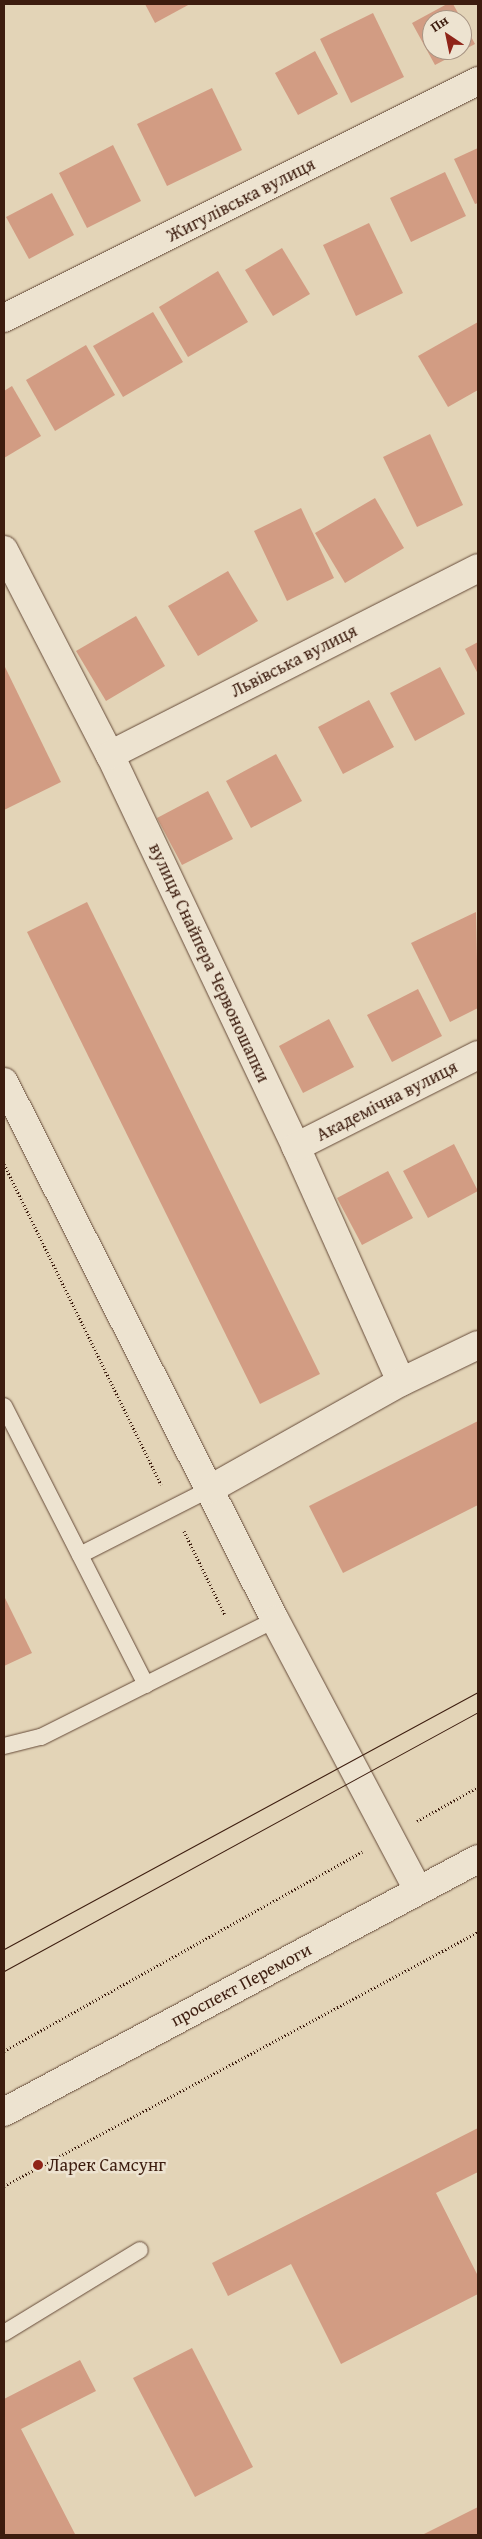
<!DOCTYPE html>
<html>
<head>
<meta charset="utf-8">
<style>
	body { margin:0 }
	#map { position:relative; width:482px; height:2539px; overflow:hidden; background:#e3d4b7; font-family:"Gentium Book Plus",serif }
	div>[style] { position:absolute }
	.building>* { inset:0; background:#d29c83 }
	.path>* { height:3px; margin-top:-1.5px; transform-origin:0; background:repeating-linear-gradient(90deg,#3d1d0f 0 1px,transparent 0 3.5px) }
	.roads { filter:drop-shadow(0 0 1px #664b39) drop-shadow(0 0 1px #664b39) }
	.lane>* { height:16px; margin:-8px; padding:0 8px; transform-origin:8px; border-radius:8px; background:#ede3d0 }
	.street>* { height:28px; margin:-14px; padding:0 14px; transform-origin:14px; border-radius:14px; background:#ede3d0 }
	.secondary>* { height:28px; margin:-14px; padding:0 14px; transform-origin:14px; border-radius:14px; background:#ede3d0 }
	.tram>* { height:1px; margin:-0.5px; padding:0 0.5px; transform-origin:0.5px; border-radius:0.5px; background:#3d1d0f }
	.dots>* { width:14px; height:14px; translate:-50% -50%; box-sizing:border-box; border:2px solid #ede3d0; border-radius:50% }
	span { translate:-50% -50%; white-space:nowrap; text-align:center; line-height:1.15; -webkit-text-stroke:5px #ede3d0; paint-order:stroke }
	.street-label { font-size:18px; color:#3d1d0f }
	.poi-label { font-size:18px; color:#3d1d0f }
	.left { translate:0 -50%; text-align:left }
	.frame { position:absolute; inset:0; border:5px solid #3d1d0f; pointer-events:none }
	.north { position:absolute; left:422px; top:10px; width:50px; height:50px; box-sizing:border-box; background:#ede3d0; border:1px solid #a79483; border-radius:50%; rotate:326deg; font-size:14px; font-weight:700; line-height:20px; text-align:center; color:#3d1d0f }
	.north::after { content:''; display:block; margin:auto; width:18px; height:22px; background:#8f2418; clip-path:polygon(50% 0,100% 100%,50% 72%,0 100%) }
</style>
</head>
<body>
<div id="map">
	<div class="building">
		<i style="clip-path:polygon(145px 4px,190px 4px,155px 23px)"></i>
		<i style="clip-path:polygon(447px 4px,453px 4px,462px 20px,432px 20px,432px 50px,462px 50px,462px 20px,475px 44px,435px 65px,412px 23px)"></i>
		<i style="clip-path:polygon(373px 13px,404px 77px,351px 103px,320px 39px)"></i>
		<i style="clip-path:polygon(315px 51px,338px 94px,298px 115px,275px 73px)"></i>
		<i style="clip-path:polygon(212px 88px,242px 150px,167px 186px,137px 124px)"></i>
		<i style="clip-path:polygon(113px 145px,141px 201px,87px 228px,59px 173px)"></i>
		<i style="clip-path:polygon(478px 148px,478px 203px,475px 204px,454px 159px)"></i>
		<i style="clip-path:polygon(445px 172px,466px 216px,411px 242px,390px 198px)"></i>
		<i style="clip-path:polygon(52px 193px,74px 235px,29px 259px,6px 217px)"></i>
		<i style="clip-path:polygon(369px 223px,403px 293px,356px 316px,323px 245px)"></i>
		<i style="clip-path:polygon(282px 248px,310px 294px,273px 316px,245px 270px)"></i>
		<i style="clip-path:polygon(218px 271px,248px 322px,188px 357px,159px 307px)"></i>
		<i style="clip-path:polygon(153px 312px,183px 362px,123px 397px,93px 346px)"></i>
		<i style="clip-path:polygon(478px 322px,478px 390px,448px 407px,418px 356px)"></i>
		<i style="clip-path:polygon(86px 345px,115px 395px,55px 431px,26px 380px)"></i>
		<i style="clip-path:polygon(12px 386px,41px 436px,4px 458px,4px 391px)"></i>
		<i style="clip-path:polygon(430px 434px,463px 505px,417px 527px,383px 457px)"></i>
		<i style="clip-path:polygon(375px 498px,404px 548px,345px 583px,315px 533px)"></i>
		<i style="clip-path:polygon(301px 508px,334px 578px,287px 601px,254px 531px)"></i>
		<i style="clip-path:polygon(228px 571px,258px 621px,198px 656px,168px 606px)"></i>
		<i style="clip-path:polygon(136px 616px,165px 666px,106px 701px,76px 651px)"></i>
		<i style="clip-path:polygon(478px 642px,478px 674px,465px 649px)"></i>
		<i style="clip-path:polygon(4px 665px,61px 782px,4px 810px)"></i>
		<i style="clip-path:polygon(440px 667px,465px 714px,415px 741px,390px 693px)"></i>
		<i style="clip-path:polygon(369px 700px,394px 747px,343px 774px,318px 727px)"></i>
		<i style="clip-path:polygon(276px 754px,302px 801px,251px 828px,226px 781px)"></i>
		<i style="clip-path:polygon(208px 791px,233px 839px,182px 865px,157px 818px)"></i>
		<i style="clip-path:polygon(87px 902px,320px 1374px,260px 1404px,27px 932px)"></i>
		<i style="clip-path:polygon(476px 912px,478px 1008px,450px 1022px,411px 943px)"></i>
		<i style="clip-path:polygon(418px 989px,442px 1036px,392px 1062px,367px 1015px)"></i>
		<i style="clip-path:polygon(329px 1019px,354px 1067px,303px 1093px,279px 1046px)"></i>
		<i style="clip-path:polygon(454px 1144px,478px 1191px,428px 1218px,403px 1171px)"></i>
		<i style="clip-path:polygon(388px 1171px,413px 1218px,362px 1245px,337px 1198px)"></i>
		<i style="clip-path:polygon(478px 1421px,478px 1505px,343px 1573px,309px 1506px)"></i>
		<i style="clip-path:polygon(4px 1596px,32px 1653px,4px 1666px)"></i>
		<i style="clip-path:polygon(478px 2128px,478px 2172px,436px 2193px,478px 2276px,478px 2294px,341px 2364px,291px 2264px,228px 2296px,212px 2263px)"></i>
		<i style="clip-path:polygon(192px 2348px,253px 2467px,195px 2497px,133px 2378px)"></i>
		<i style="clip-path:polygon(80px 2360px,96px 2391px,21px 2429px,75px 2534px,4px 2535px,4px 2399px)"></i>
		<i style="clip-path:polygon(478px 2507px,478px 2535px,422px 2535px)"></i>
	</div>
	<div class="path">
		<i style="left:4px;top:1164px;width:357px;rotate:63.9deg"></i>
		<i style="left:184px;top:1531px;width:93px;rotate:64deg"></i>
		<i style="left:417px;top:1821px;width:70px;rotate:-29.1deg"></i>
		<i style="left:4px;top:2051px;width:410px;rotate:-29.1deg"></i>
		<i style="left:4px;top:2186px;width:538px;rotate:-28.19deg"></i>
	</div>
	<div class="roads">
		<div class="lane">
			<i style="left:4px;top:1406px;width:313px;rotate:63deg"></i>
			<i style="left:80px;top:1555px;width:146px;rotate:-26.9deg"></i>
			<i style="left:4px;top:1746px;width:38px;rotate:-14deg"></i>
			<i style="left:41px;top:1737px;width:262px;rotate:-26.6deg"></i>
			<i style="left:4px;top:2333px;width:159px;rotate:-31.4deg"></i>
		</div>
		<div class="street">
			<i style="left:4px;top:318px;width:530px;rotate:-26.57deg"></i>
			<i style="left:4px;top:550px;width:231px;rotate:62.7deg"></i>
			<i style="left:110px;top:755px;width:434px;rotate:64.6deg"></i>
			<i style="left:296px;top:1147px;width:257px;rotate:65.9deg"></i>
			<i style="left:110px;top:755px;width:413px;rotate:-26.9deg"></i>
			<i style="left:4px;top:1082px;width:602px;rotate:63.26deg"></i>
			<i style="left:275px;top:1620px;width:306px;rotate:62.1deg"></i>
			<i style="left:296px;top:1147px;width:204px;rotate:-26.8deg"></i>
			<i style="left:210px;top:1489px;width:219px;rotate:-29.3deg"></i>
			<i style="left:401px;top:1382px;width:85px;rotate:-25.7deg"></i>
		</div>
		<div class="secondary">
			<i style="left:4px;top:2112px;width:537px;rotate:-28.09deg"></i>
		</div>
	</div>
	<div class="tram">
		<i style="left:4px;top:1949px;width:539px;rotate:-28.47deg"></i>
		<i style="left:4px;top:1971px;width:540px;rotate:-28.65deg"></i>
	</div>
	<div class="dots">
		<i style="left:38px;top:2165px;background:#8f2418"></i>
	</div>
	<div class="street-label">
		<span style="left:241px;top:200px;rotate:-27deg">Жигулівська вулиця</span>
		<span style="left:294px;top:661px;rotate:-27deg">Львівська вулиця</span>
		<span style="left:209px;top:963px;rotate:65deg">вулиця Снайпера Червоношапки</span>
		<span style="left:387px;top:1101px;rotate:-27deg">Академічна вулиця</span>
		<span style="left:241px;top:1985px;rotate:-28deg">проспект Перемоги</span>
	</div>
	<div class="poi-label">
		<span class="left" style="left:48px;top:2165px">Ларек Самсунг</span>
	</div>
	<div class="frame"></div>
	<div class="north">Пн</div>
</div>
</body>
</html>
